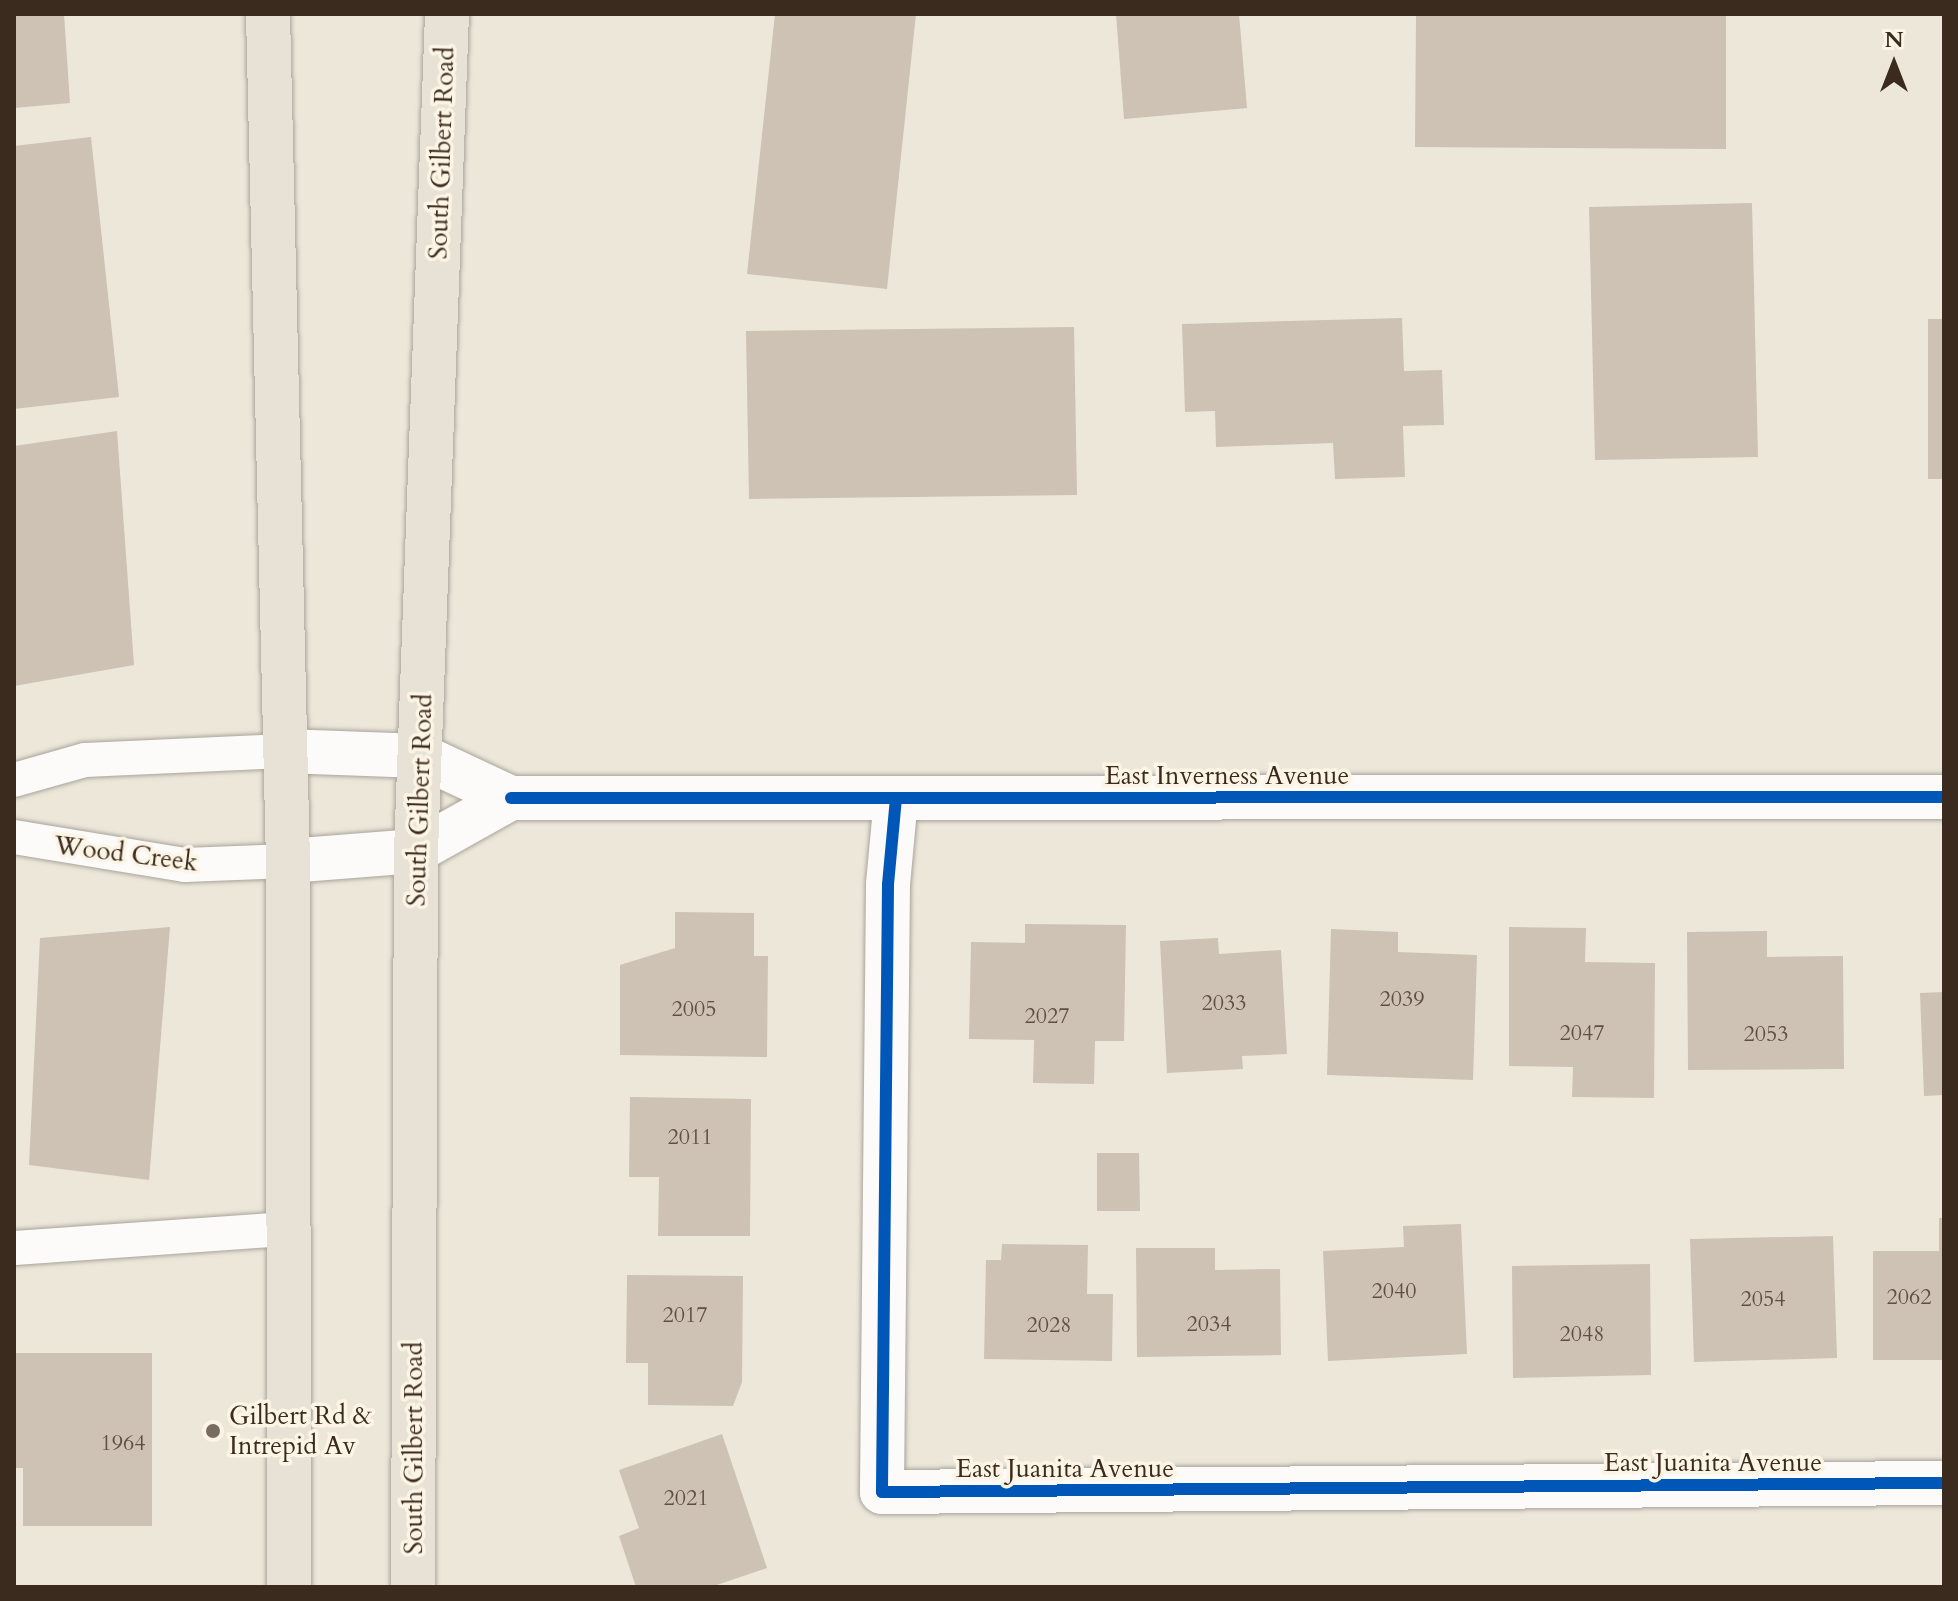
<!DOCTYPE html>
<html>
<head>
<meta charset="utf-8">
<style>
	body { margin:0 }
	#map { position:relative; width:1958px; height:1601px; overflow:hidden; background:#ede7da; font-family:Cardo,serif }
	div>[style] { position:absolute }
	.building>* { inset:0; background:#cdc2b4 }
	.roads { filter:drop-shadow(0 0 2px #a9a49b) drop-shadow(0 0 2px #a9a49b) }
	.lane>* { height:34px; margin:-17px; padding:0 17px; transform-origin:17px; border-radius:17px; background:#fcfbf9 }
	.street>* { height:44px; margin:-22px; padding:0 22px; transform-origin:22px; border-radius:22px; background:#fcfbf9 }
	.primary>* { height:44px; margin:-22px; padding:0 22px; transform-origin:22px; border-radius:22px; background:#e7e2d5 }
	.cycleway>* { height:12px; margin:-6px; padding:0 6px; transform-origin:6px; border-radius:6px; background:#0057b8 }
	.dots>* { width:22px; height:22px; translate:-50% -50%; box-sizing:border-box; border:4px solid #fcf5e5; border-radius:50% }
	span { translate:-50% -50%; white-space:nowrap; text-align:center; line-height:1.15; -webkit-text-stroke:7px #fcf5e5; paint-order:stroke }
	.number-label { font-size:22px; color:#605044 }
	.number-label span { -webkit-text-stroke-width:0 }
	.street-label { font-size:26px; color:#3b2a1e }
	.poi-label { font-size:26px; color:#3b2a1e }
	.left { translate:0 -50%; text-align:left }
	.frame { position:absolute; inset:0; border:16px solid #3b2a1e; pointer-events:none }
	.north { position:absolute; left:1854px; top:24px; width:80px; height:80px; -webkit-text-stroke:6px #fcf5e5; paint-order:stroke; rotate:0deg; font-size:22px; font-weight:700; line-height:32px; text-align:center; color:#3b2a1e }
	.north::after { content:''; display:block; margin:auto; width:28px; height:36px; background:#3b2a1e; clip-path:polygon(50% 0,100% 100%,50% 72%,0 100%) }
</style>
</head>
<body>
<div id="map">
	<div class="building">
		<i style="clip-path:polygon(14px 14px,64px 14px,70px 103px,14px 108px)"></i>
		<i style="clip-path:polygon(775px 14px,916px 14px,887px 289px,747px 274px)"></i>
		<i style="clip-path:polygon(1116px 14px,1239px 14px,1247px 108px,1124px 119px)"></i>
		<i style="clip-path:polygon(1416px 14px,1726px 16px,1726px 149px,1415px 147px)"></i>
		<i style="clip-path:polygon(91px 137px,119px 397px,14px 409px,14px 146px)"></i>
		<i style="clip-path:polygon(1752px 203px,1758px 457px,1595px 460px,1589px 207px)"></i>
		<i style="clip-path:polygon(1402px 318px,1404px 371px,1442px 370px,1444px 425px,1403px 426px,1405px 477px,1335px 479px,1333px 443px,1216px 447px,1215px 411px,1185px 412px,1182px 324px)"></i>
		<i style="clip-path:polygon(1928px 319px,1944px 319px,1944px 479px,1928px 479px)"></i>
		<i style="clip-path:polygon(1074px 327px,1077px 495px,749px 499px,746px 331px)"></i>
		<i style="clip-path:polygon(117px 431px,134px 665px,14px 686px,14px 446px)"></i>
		<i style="clip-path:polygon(675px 912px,754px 913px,754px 956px,768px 956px,767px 1057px,620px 1055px,620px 965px,675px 948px)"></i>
		<i style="clip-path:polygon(1025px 924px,1126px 925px,1124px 1041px,1095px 1041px,1094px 1084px,1033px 1083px,1034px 1040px,969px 1039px,971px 942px,1025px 943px)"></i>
		<i style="clip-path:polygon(170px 927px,149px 1180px,29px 1165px,40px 938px)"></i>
		<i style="clip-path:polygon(1509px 927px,1586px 928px,1585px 962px,1655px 963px,1654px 1098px,1572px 1097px,1573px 1067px,1509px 1066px)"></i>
		<i style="clip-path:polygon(1331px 929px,1398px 932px,1398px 952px,1477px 955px,1473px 1080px,1327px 1075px)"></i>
		<i style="clip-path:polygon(1767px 931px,1767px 957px,1843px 956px,1844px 1069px,1688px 1070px,1687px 932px)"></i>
		<i style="clip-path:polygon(1218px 938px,1219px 954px,1281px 950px,1287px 1054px,1242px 1056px,1243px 1069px,1167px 1073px,1160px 941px)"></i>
		<i style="clip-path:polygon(1944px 992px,1944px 1095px,1924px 1096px,1920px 993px)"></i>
		<i style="clip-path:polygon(630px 1097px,751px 1099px,750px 1236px,658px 1236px,659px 1177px,629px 1177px)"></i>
		<i style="clip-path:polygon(1097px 1153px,1139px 1153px,1140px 1211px,1097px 1211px)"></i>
		<i style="clip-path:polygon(1939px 1218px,1944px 1218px,1944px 1360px,1873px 1360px,1873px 1251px,1939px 1251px)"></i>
		<i style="clip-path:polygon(1461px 1224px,1467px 1354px,1328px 1361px,1323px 1251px,1404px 1247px,1403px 1226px)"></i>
		<i style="clip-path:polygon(1833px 1236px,1837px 1358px,1694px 1362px,1690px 1239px)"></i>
		<i style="clip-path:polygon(1002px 1244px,1088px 1245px,1087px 1294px,1113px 1294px,1112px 1361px,984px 1359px,986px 1260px,1001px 1260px)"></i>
		<i style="clip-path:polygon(1136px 1248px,1215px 1248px,1215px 1270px,1280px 1269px,1281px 1355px,1137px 1357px)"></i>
		<i style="clip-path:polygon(1650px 1264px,1651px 1375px,1513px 1378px,1512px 1266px)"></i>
		<i style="clip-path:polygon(627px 1275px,743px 1276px,742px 1382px,733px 1406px,648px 1405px,648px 1363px,626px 1363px)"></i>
		<i style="clip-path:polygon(14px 1353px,152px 1353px,152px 1526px,23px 1526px,23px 1468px,14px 1468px)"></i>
		<i style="clip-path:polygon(722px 1434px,767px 1568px,711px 1587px,636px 1587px,619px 1536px,639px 1528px,619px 1470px)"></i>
	</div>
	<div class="roads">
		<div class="lane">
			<i style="left:14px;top:780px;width:74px;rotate:-15.7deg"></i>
			<i style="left:85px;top:760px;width:199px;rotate:-2.6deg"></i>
			<i style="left:14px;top:837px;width:173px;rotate:9.3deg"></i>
			<i style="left:185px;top:865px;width:103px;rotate:-2.2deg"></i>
			<i style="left:14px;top:1248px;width:275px;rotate:-4deg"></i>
		</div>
		<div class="street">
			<i style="left:284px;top:751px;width:137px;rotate:2.1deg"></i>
			<i style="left:421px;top:756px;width:99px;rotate:25deg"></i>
			<i style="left:511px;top:798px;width:1433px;rotate:-0.04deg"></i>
			<i style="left:896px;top:798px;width:87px;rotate:95.3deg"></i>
			<i style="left:888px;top:885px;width:607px;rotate:90.57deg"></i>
			<i style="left:882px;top:1492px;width:1062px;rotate:-0.49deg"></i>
			<i style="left:288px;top:861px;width:128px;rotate:-4.5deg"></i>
			<i style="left:416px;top:851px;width:109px;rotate:-29.2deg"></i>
		</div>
		<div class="primary">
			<i style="left:268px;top:14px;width:847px;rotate:88.65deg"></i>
			<i style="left:288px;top:861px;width:726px;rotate:89.92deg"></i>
			<i style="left:413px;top:1587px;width:736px;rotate:-89.77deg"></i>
			<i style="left:416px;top:851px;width:838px;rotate:-87.88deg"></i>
		</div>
	</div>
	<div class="cycleway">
		<i style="left:511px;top:798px;width:1433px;rotate:-0.04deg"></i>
		<i style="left:896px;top:798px;width:87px;rotate:95.3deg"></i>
		<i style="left:888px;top:885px;width:607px;rotate:90.57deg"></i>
		<i style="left:882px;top:1492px;width:1062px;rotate:-0.49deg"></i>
	</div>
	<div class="dots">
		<i style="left:213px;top:1431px;background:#796c60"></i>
	</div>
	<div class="number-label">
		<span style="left:1402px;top:1000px">2039</span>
		<span style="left:1224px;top:1004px">2033</span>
		<span style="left:694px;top:1010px">2005</span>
		<span style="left:1047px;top:1017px">2027</span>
		<span style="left:1582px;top:1034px">2047</span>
		<span style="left:1766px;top:1035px">2053</span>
		<span style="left:690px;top:1138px">2011</span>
		<span style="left:1394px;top:1292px">2040</span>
		<span style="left:1909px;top:1298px">2062</span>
		<span style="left:1763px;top:1300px">2054</span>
		<span style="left:685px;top:1316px">2017</span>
		<span style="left:1209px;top:1325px">2034</span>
		<span style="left:1049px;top:1326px">2028</span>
		<span style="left:1582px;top:1335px">2048</span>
		<span style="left:123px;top:1444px">1964</span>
		<span style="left:686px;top:1499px">2021</span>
	</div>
	<div class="street-label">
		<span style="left:442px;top:153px;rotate:-88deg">South Gilbert Road</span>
		<span style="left:1227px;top:776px">East Inverness Avenue</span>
		<span style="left:420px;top:800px;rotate:-88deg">South Gilbert Road</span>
		<span style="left:126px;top:854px;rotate:7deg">Wood Creek</span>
		<span style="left:414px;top:1448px;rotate:-90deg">South Gilbert Road</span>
		<span style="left:1713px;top:1463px">East Juanita Avenue</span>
		<span style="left:1065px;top:1469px">East Juanita Avenue</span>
	</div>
	<div class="poi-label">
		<span class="left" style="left:229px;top:1431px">Gilbert Rd &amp;<br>Intrepid Av</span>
	</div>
	<div class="frame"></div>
	<div class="north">N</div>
</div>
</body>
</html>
